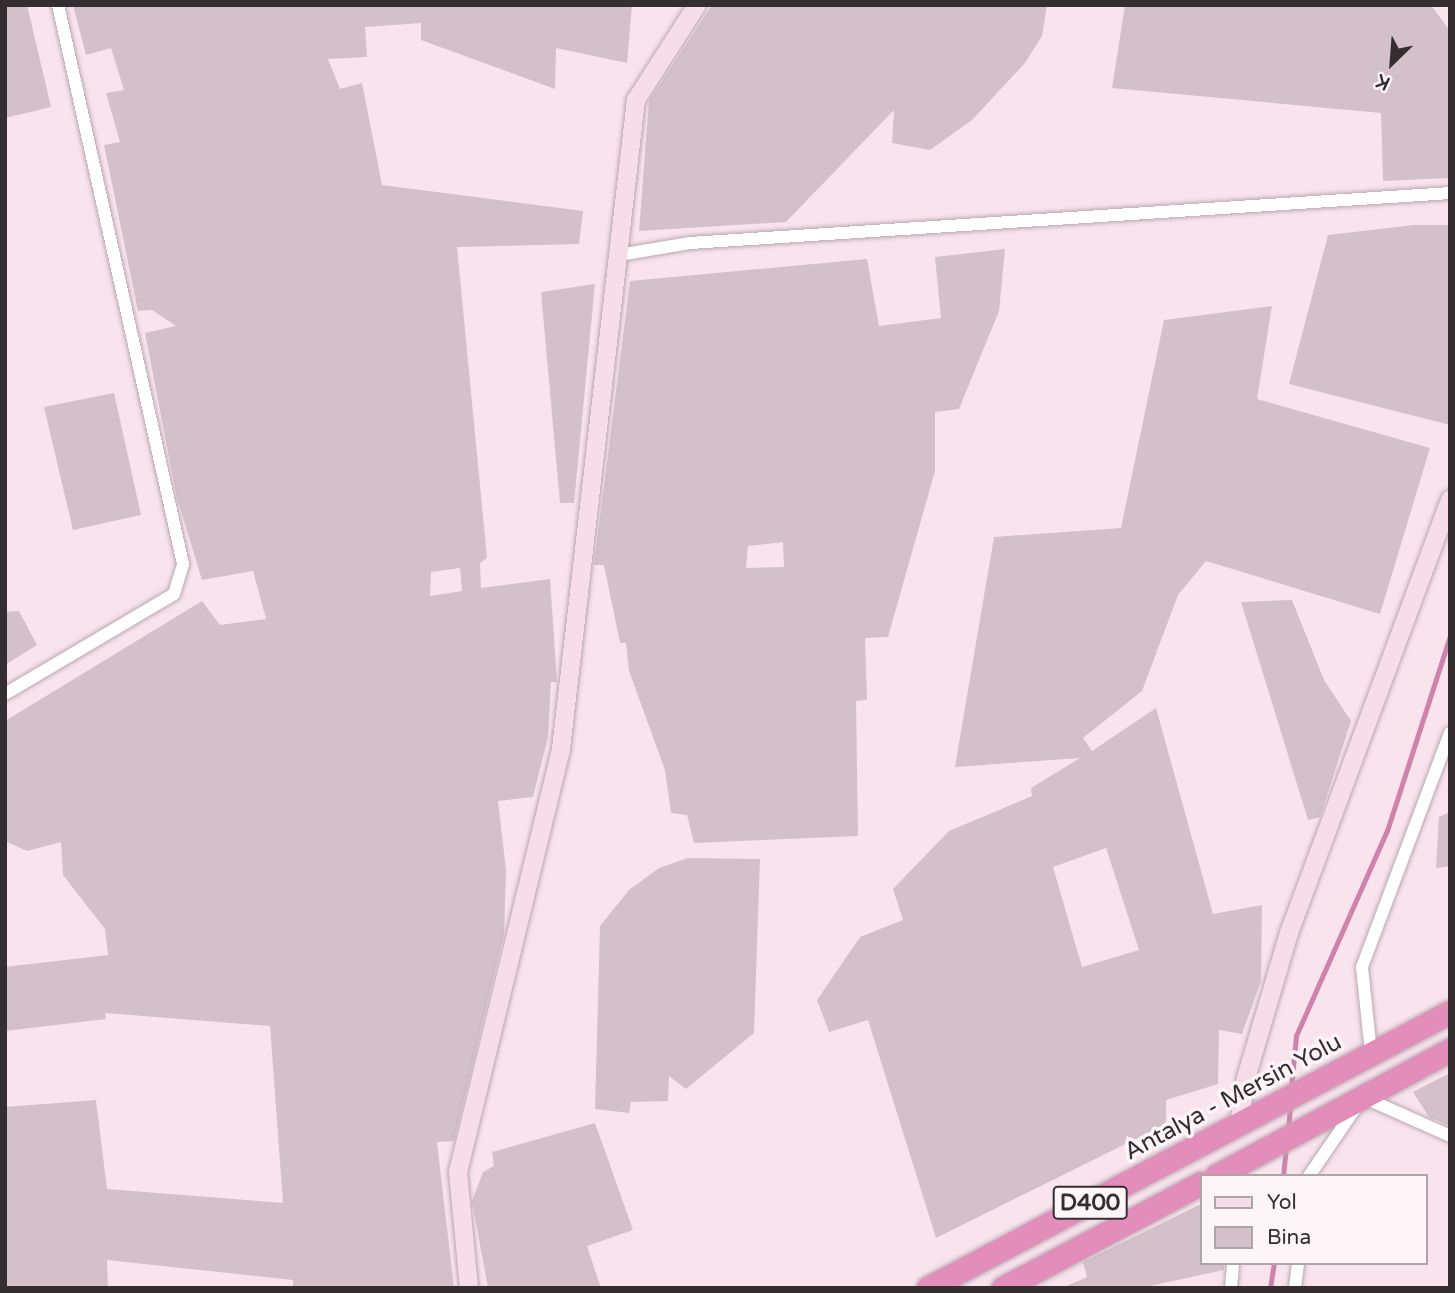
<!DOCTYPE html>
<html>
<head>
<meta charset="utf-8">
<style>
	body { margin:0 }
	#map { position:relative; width:1455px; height:1293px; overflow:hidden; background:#f9e4ee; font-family:"Varela Round",sans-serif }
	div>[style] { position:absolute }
	.stream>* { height:4.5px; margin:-2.25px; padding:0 2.25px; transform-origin:2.25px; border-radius:2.25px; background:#cf82aa }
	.building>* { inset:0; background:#d4c0c9 }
	.roads { filter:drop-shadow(0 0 2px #baa7b0) drop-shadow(0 0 2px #baa7b0) }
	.street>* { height:12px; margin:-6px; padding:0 6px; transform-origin:6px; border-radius:6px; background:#fff }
	.secondary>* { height:18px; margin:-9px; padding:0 9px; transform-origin:9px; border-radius:9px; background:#f7ddea }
	.highway>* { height:23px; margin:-11.5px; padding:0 11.5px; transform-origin:11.5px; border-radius:11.5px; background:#e38dba }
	span { translate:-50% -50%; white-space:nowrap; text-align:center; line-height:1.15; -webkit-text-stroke:7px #fef5f9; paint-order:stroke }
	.shield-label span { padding:2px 5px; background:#fef5f9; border:2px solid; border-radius:5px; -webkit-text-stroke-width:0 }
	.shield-label { font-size:23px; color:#352e31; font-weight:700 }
	.street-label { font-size:24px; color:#352e31 }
	.frame { position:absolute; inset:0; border:7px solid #352e31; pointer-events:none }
	.legend { position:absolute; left:1200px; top:1174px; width:228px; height:91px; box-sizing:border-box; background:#fef5f9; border:2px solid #aea5a9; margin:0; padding:9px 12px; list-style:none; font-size:21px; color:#352e31 }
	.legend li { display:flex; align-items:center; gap:14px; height:35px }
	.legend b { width:35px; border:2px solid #aea5a9 }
	.north { position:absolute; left:1357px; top:28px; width:70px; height:70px; -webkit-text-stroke:5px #fef5f9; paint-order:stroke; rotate:205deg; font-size:19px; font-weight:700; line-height:28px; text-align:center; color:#352e31 }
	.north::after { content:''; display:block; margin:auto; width:24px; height:32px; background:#352e31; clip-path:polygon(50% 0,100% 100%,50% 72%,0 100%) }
</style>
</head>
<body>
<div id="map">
	<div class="stream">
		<i style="left:1291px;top:1088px;width:52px;rotate:-84.5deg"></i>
		<i style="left:1296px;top:1036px;width:224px;rotate:-66.1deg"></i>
		<i style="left:1387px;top:831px;width:205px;rotate:-72.1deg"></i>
		<i style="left:1288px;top:1130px;width:23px;rotate:-85deg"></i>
		<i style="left:1283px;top:1176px;width:27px;rotate:-84deg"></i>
		<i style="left:1270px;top:1288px;width:25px;rotate:-81deg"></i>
	</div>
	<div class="building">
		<i style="clip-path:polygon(5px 5px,27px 5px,51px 107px,5px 118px)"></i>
		<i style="clip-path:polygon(evenodd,73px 5px,632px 5px,627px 63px,556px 48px,555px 89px,421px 40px,421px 23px,365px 27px,367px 57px,328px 59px,340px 89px,362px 83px,382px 185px,583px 211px,579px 244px,457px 247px,487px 558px,480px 563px,481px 588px,550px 579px,557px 682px,551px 682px,548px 737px,533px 797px,498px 801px,506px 870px,504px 934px,454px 1141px,437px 1142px,454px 1288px,293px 1288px,293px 1280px,107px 1260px,108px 1288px,5px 1288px,5px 1107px,96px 1100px,107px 1189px,283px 1203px,270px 1026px,105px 1013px,106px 1019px,5px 1031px,5px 967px,108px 955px,105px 929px,63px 875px,61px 842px,27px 851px,5px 841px,5px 721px,202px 601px,220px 625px,266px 619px,253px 571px,202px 580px,177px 498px,145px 333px,176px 326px,152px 310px,138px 311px,104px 145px,120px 142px,106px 93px,124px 90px,111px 48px,86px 55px,73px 5px,460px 568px,462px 591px,430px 596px,431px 572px,460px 568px)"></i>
		<i style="clip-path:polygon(712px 5px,1047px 5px,1042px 36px,1025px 63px,972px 120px,930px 150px,892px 143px,894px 110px,786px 222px,639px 231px,649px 101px)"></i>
		<i style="clip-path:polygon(1125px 5px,1431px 5px,1450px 31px,1450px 178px,1383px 181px,1381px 113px,1112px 88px)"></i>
		<i style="clip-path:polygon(1414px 225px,1450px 225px,1450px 425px,1289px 384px,1328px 235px)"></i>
		<i style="clip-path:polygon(evenodd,1005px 249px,999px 311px,959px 409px,935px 412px,935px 471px,888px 637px,865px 638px,867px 700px,856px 701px,858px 836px,694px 843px,687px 815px,671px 813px,665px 770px,629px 671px,626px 643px,620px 643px,604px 565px,594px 565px,630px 281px,867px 259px,879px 326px,941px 318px,935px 257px,1005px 249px,783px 542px,784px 567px,746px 568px,748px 546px,783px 542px)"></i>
		<i style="clip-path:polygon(595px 284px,574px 503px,560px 503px,541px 292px)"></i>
		<i style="clip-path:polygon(evenodd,1272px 306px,1257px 399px,1430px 448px,1380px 614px,1206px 561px,1178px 595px,1142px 691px,1083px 738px,1092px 751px,1156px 708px,1213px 914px,1262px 905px,1261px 981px,1242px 1034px,1219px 1030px,1218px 1084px,1166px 1100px,1166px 1124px,936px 1238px,868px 1020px,829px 1032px,817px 1000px,860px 937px,903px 920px,893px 889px,949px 831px,1032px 796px,1031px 788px,1080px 758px,955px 767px,994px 537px,1121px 528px,1164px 320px,1272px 306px,1106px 848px,1139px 950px,1082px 967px,1053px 867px,1106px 848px)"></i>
		<i style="clip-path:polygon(114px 393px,141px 515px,73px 530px,44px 407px)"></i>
		<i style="clip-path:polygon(1292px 600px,1324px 680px,1351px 721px,1320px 817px,1308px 820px,1241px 602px)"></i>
		<i style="clip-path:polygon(19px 611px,37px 645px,5px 665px,5px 612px)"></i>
		<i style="clip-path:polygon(1450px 812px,1450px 866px,1436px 868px,1439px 817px)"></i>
		<i style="clip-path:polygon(688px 858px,760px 859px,754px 1033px,686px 1089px,669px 1076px,668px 1101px,631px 1102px,629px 1113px,595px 1109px,600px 926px,629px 890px,659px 868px)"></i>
		<i style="clip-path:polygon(1450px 1073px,1450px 1126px,1429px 1117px,1413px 1092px)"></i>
		<i style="clip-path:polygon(595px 1123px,633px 1230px,587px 1246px,601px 1288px,488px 1288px,472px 1201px,483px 1172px,494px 1166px,492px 1152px)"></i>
		<i style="clip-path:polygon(1201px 1204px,1201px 1263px,1224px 1263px,1224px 1270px,1140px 1288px,1062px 1288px,1087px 1277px,1083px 1262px)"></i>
	</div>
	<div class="roads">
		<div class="street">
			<i style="left:619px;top:255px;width:72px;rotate:-9.6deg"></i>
			<i style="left:690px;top:243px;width:762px;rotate:-3.76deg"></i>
			<i style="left:5px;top:694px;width:196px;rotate:-30.6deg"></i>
			<i style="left:174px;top:594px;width:31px;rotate:-73deg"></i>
			<i style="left:183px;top:564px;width:573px;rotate:-102.6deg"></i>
			<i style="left:1371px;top:1053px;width:86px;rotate:-96deg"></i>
			<i style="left:1362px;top:967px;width:250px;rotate:-69.4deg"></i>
			<i style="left:1309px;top:1176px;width:96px;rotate:-55.6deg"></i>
			<i style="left:1363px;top:1097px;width:95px;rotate:24.1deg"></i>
			<i style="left:1231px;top:1288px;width:25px;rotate:-85deg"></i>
			<i style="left:1295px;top:1288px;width:25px;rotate:-83deg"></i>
		</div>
		<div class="secondary">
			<i style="left:1239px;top:1124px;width:47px;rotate:-81.3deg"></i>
			<i style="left:1246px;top:1078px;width:151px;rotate:-73.5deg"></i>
			<i style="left:1289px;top:933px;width:463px;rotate:-69.6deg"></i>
			<i style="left:469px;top:1288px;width:117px;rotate:-95.4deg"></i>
			<i style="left:458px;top:1172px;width:435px;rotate:-76.3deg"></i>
			<i style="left:561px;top:749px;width:653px;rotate:-83.41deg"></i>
			<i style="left:636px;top:100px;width:113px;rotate:-57.3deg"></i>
		</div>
		<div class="highway">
			<i style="left:1216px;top:1176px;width:266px;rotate:-28.3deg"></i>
			<i style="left:928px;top:1288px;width:590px;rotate:-27.87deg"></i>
			<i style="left:1003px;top:1288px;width:224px;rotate:-27.9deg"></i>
		</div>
	</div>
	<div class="shield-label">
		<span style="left:1090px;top:1203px">D400</span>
	</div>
	<div class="street-label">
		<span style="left:1233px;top:1097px;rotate:-28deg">Antalya - Mersin Yolu</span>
	</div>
	<div class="frame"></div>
	<ul class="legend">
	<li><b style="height:9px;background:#f7ddea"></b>Yol</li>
	<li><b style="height:19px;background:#d4c0c9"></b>Bina</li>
	</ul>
	<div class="north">K</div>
</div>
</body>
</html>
